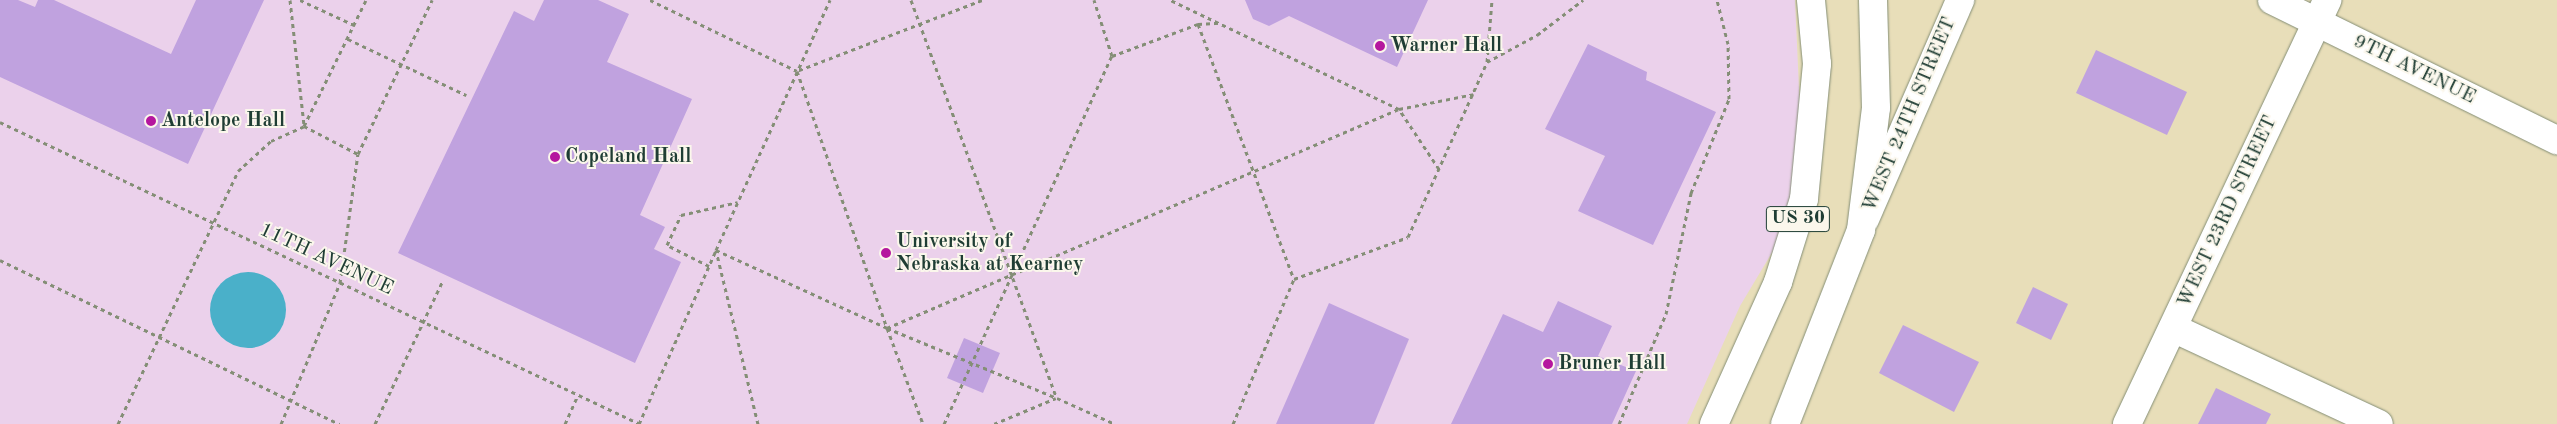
<!DOCTYPE html>
<html>
<head>
<meta charset="utf-8">
<style>
	body { margin:0 }
	#map { position:relative; width:2557px; height:424px; overflow:hidden; background:#e8deb9; font-family:"Old Standard TT",serif }
	div>[style] { position:absolute }
	.built>* { inset:0; background:#ebd1eb }
	.water>* { inset:0; background:#4ab0c9 }
	.round { border-radius:50% }
	.building>* { inset:0; background:#c0a2df }
	.path>* { height:3px; margin-top:-1.5px; transform-origin:0; background:repeating-linear-gradient(90deg,#848e76 0 4px,transparent 0 8px) }
	.roads { filter:drop-shadow(0 0 1px #848e76) drop-shadow(0 0 1px #848e76) }
	.minor>* { height:28px; margin:-14px; padding:0 14px; transform-origin:14px; border-radius:14px; background:#fff }
	.major>* { height:28px; margin:-14px; padding:0 14px; transform-origin:14px; border-radius:14px; background:#fff }
	.dots>* { width:14px; height:14px; translate:-50% -50%; box-sizing:border-box; border:2px solid #fbf7ec; border-radius:50% }
	span { translate:-50% -50%; white-space:nowrap; text-align:center; line-height:1.15; -webkit-text-stroke:4px #fbf7ec; paint-order:stroke }
	.shield-label span { padding:1px 4px; background:#fbf7ec; border:1px solid; border-radius:4px; -webkit-text-stroke-width:0 }
	.shield-label { font-size:19px; color:#1f3d34; font-weight:700 }
	.poi-label { font-size:20px; color:#1f3d34; font-weight:700 }
	.left { translate:0 -50%; text-align:left }
	.street-label { font-size:20px; color:#1f3d34 }
</style>
</head>
<body>
<div id="map">
	<div class="built">
		<i style="clip-path:polygon(0 0,1795px 0,1804px 199px,1740px 306px,1687px 424px,0 424px)"></i>
	</div>
	<div class="water">
		<i class="round" style="left:210px;top:272px;width:76px;height:76px"></i>
	</div>
	<div class="building">
		<i style="clip-path:polygon(0 0,18px 0,35px 7px,38px 0,54px 0,171px 54px,196px 0,264px 0,188px 164px,0 77px)"></i>
		<i style="clip-path:polygon(544px 0,598px 0,629px 14px,607px 62px,692px 99px,640px 215px,665px 227px,654px 249px,681px 262px,635px 363px,398px 253px,514px 11px,534px 21px)"></i>
		<i style="clip-path:polygon(1245px 0,1428px 0,1397px 67px,1289px 16px,1269px 26px,1253px 19px)"></i>
		<i style="clip-path:polygon(1588px 44px,1647px 72px,1646px 80px,1716px 112px,1653px 245px,1578px 211px,1605px 156px,1545px 129px)"></i>
		<i style="clip-path:polygon(2096px 50px,2187px 92px,2167px 135px,2076px 93px)"></i>
		<i style="clip-path:polygon(2033px 287px,2068px 304px,2051px 340px,2016px 323px)"></i>
		<i style="clip-path:polygon(1558px 301px,1612px 326px,1598px 356px,1636px 371px,1612px 424px,1451px 424px,1503px 314px,1543px 332px)"></i>
		<i style="clip-path:polygon(1329px 303px,1409px 339px,1374px 424px,1276px 424px)"></i>
		<i style="clip-path:polygon(1903px 325px,1979px 362px,1954px 412px,1879px 373px)"></i>
		<i style="clip-path:polygon(964px 338px,1000px 353px,983px 393px,947px 378px)"></i>
		<i style="clip-path:polygon(2216px 388px,2271px 414px,2266px 424px,2198px 424px)"></i>
	</div>
	<div class="path">
		<i style="left:290px;top:0;width:126px;rotate:83.6deg"></i>
		<i style="left:300px;top:0;width:60px;rotate:24.8deg"></i>
		<i style="left:650px;top:0;width:163px;rotate:25.8deg"></i>
		<i style="left:911px;top:0;width:424px;rotate:69.9deg"></i>
		<i style="left:1057px;top:398px;width:64px;rotate:24.1deg"></i>
		<i style="left:982px;top:0;width:198px;rotate:159deg"></i>
		<i style="left:797px;top:71px;width:272px;rotate:70.7deg"></i>
		<i style="left:887px;top:328px;width:557px;rotate:-23.16deg"></i>
		<i style="left:1399px;top:109px;width:254px;rotate:-154.5deg"></i>
		<i style="left:1198px;top:24px;width:272px;rotate:69.4deg"></i>
		<i style="left:348px;top:39px;width:131px;rotate:25.4deg"></i>
		<i style="left:1112px;top:56px;width:92px;rotate:-20.4deg"></i>
		<i style="left:1198px;top:24px;width:22px;rotate:-3deg"></i>
		<i style="left:1487px;top:62px;width:62px;rotate:-85.4deg"></i>
		<i style="left:0;top:122px;width:708px;rotate:25.26deg"></i>
		<i style="left:304px;top:126px;width:61px;rotate:27.4deg"></i>
		<i style="left:1439px;top:169px;width:72px;rotate:-123.7deg"></i>
		<i style="left:1399px;top:109px;width:76px;rotate:-11.3deg"></i>
		<i style="left:0;top:260px;width:377px;rotate:25.8deg"></i>
		<i style="left:709px;top:266px;width:47px;rotate:-153.4deg"></i>
		<i style="left:667px;top:245px;width:33px;rotate:-65deg"></i>
		<i style="left:681px;top:215px;width:58px;rotate:-12.8deg"></i>
		<i style="left:887px;top:328px;width:103px;rotate:69.4deg"></i>
		<i style="left:118px;top:424px;width:280px;rotate:-64.6deg"></i>
		<i style="left:238px;top:171px;width:45px;rotate:-42.3deg"></i>
		<i style="left:271px;top:141px;width:36px;rotate:-24deg"></i>
		<i style="left:304px;top:126px;width:140px;rotate:-63.8deg"></i>
		<i style="left:281px;top:424px;width:153px;rotate:-67.3deg"></i>
		<i style="left:340px;top:283px;width:130px;rotate:-82.1deg"></i>
		<i style="left:358px;top:154px;width:171px;rotate:-64.3deg"></i>
		<i style="left:375px;top:424px;width:157px;rotate:-64.7deg"></i>
		<i style="left:565px;top:424px;width:32px;rotate:-66deg"></i>
		<i style="left:639px;top:424px;width:190px;rotate:-66.1deg"></i>
		<i style="left:716px;top:250px;width:188px;rotate:24.5deg"></i>
		<i style="left:887px;top:328px;width:184px;rotate:22.4deg"></i>
		<i style="left:758px;top:424px;width:179px;rotate:-103.6deg"></i>
		<i style="left:716px;top:250px;width:275px;rotate:-65.5deg"></i>
		<i style="left:944px;top:424px;width:405px;rotate:-65.5deg"></i>
		<i style="left:1112px;top:56px;width:59px;rotate:-107.8deg"></i>
		<i style="left:994px;top:424px;width:67px;rotate:-22.8deg"></i>
		<i style="left:1233px;top:424px;width:157px;rotate:-67.2deg"></i>
		<i style="left:1294px;top:279px;width:121px;rotate:-20.2deg"></i>
		<i style="left:1408px;top:237px;width:192px;rotate:-65.7deg"></i>
		<i style="left:1487px;top:62px;width:57px;rotate:-28.4deg"></i>
		<i style="left:1537px;top:35px;width:58px;rotate:-37.3deg"></i>
		<i style="left:1619px;top:424px;width:120px;rotate:-66.9deg"></i>
		<i style="left:1666px;top:314px;width:124px;rotate:-78.3deg"></i>
		<i style="left:1691px;top:193px;width:101px;rotate:-68deg"></i>
		<i style="left:1729px;top:99px;width:55px;rotate:-91deg"></i>
		<i style="left:1728px;top:44px;width:45px;rotate:-104deg"></i>
	</div>
	<div class="roads">
		<div class="minor">
			<i style="left:2272px;top:0;width:318px;rotate:26.2deg"></i>
			<i style="left:1865px;top:219px;width:239px;rotate:-66.5deg"></i>
			<i style="left:2173px;top:328px;width:227px;rotate:25deg"></i>
			<i style="left:2127px;top:424px;width:469px;rotate:-64.7deg"></i>
		</div>
		<div class="major">
			<i style="left:1714px;top:424px;width:156px;rotate:-65.7deg"></i>
			<i style="left:1778px;top:282px;width:87px;rotate:-72.6deg"></i>
			<i style="left:1804px;top:199px;width:136px;rotate:-84.5deg"></i>
			<i style="left:1817px;top:64px;width:64px;rotate:-95.4deg"></i>
			<i style="left:1785px;top:424px;width:208px;rotate:-68.6deg"></i>
			<i style="left:1861px;top:230px;width:123px;rotate:-83deg"></i>
			<i style="left:1876px;top:108px;width:108px;rotate:-91.6deg"></i>
		</div>
	</div>
	<div class="dots">
		<i style="left:1380px;top:46px;background:#b5179e"></i>
		<i style="left:151px;top:121px;background:#b5179e"></i>
		<i style="left:555px;top:157px;background:#b5179e"></i>
		<i style="left:886px;top:253px;background:#b5179e"></i>
		<i style="left:1548px;top:364px;background:#b5179e"></i>
	</div>
	<div class="shield-label">
		<span style="left:1798px;top:219px">US 30</span>
	</div>
	<div class="poi-label">
		<span class="left" style="left:1390px;top:46px">Warner Hall</span>
		<span class="left" style="left:161px;top:121px">Antelope Hall</span>
		<span class="left" style="left:565px;top:157px">Copeland Hall</span>
		<span class="left" style="left:896px;top:254px">University of<br>Nebraska at Kearney</span>
		<span class="left" style="left:1558px;top:364px">Bruner Hall</span>
	</div>
	<div class="street-label">
		<span style="left:2414px;top:70px;rotate:26deg">9TH AVENUE</span>
		<span style="left:1910px;top:115px;rotate:-67deg">WEST 24TH STREET</span>
		<span style="left:2228px;top:212px;rotate:-65deg">WEST 23RD STREET</span>
		<span style="left:326px;top:260px;rotate:25deg">11TH AVENUE</span>
	</div>
</div>
</body>
</html>
